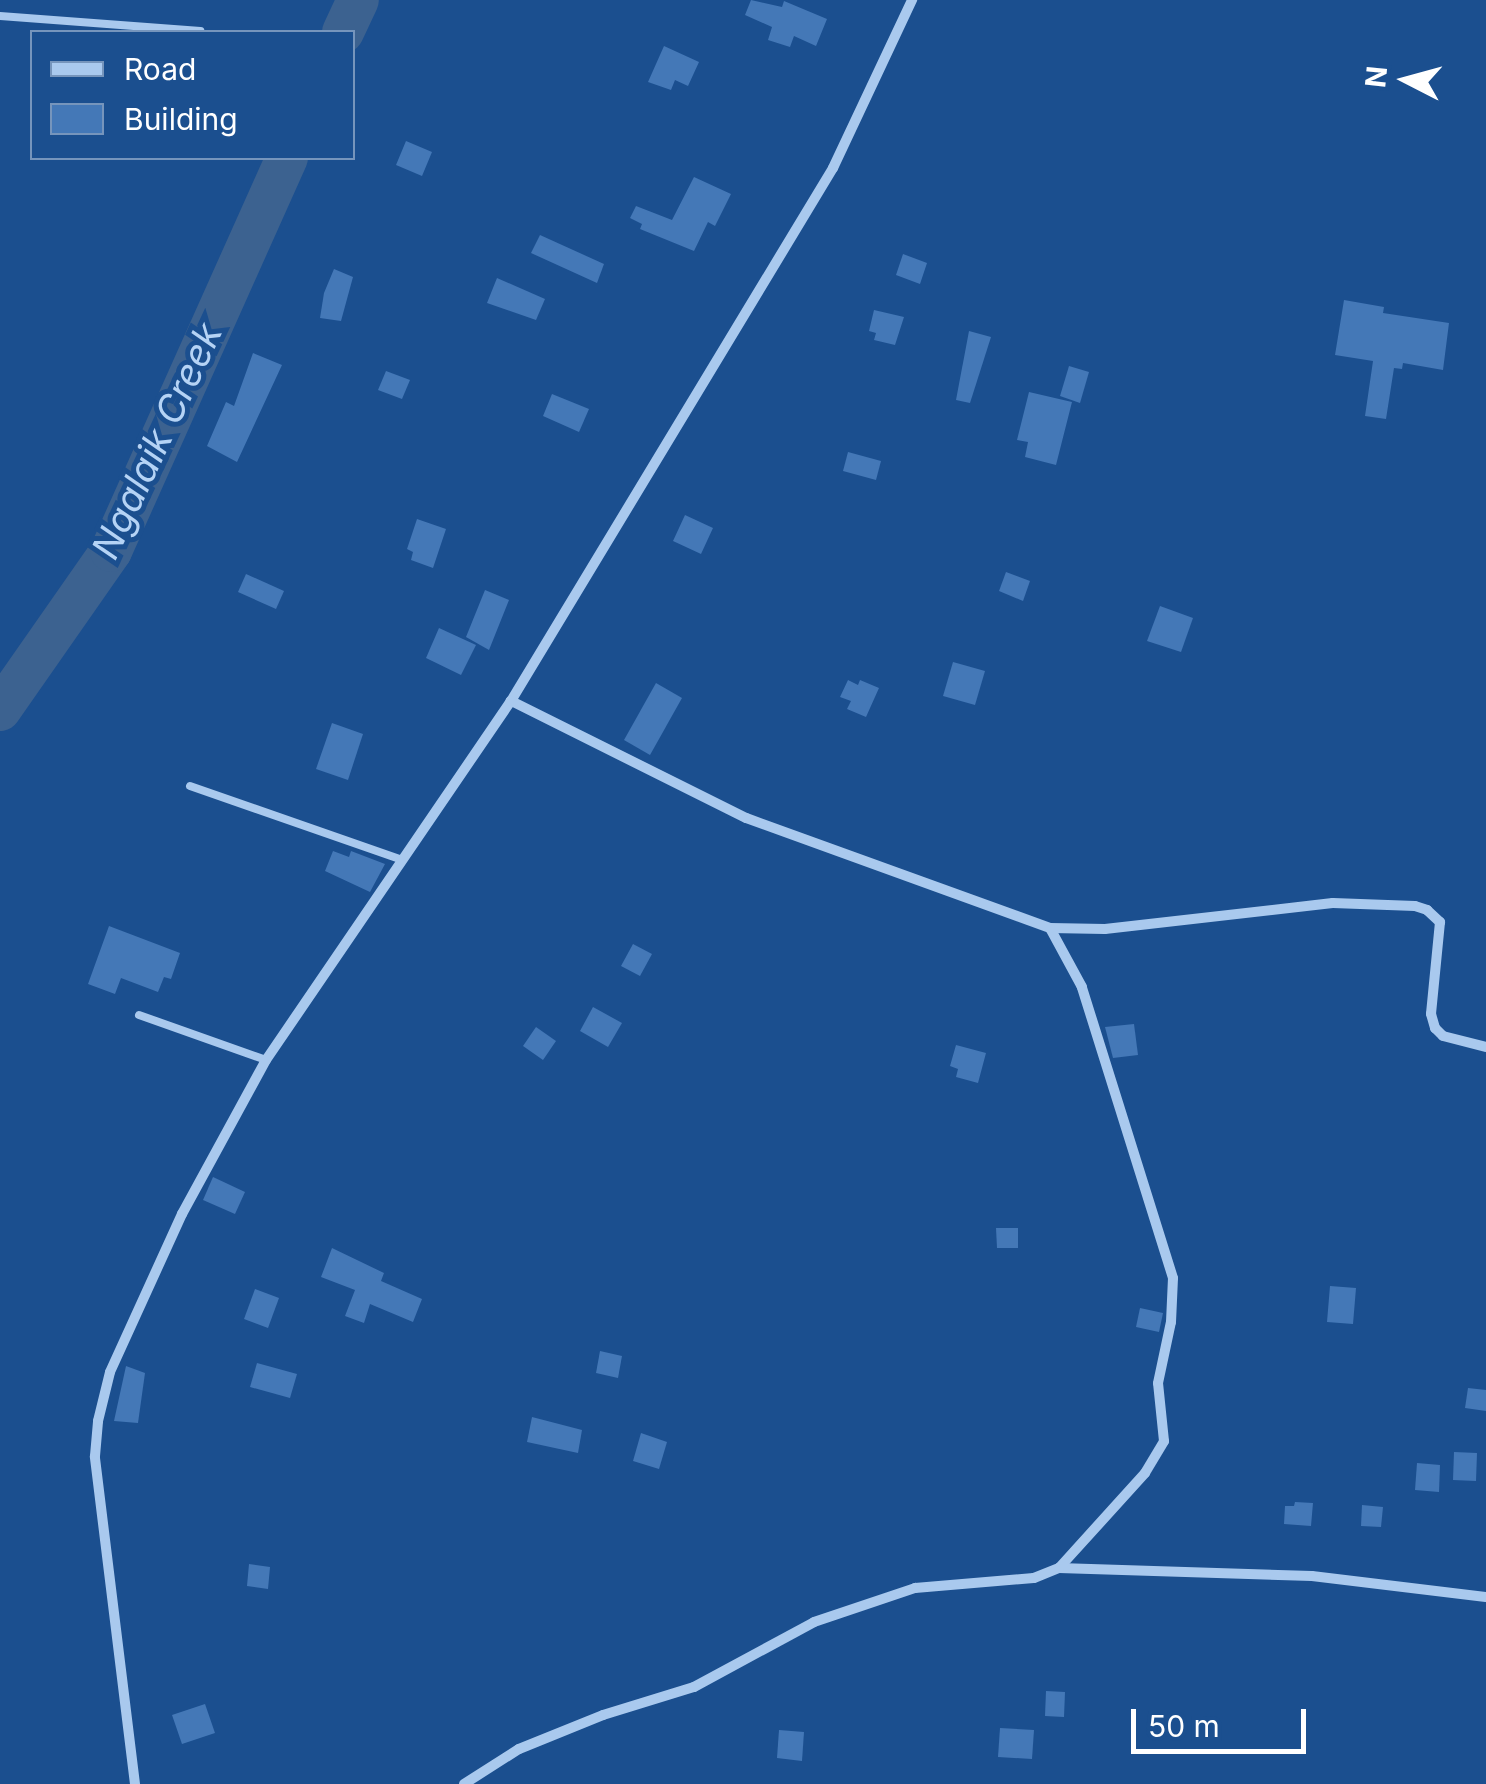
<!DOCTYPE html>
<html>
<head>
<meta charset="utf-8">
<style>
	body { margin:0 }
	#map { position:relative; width:1486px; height:1784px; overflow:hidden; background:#1b4f8f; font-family:Inter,sans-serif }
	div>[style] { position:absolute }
	.river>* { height:42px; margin:-21px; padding:0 21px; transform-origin:21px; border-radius:21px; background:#3c6290 }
	.building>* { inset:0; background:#4478b7 }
	.lane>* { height:8px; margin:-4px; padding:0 4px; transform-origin:4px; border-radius:4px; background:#a9c9ee }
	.street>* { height:10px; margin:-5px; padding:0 5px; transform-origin:5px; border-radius:5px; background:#a9c9ee }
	span { translate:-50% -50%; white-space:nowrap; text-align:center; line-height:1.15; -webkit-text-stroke:10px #1b4f8f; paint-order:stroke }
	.water-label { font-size:38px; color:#b5d3f5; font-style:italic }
	.legend { position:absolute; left:30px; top:30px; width:325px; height:130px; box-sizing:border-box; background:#1b4f8f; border:2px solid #7695bc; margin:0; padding:12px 18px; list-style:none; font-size:30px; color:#fff }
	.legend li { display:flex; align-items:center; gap:20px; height:50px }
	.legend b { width:50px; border:2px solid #7695bc }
	.north { position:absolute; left:1356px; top:30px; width:100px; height:100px; -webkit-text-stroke:8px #1b4f8f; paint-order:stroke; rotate:276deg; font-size:28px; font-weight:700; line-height:40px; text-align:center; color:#fff }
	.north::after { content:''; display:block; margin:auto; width:35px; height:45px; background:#fff; clip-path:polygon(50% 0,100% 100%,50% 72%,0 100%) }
	.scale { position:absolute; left:1131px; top:1709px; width:175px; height:45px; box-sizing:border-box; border:5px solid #fff; border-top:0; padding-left:12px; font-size:30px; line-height:35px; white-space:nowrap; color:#fff; -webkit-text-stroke:8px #1b4f8f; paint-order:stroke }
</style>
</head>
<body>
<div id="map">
	<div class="river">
		<i style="left:343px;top:32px;width:35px;rotate:-65deg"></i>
		<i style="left:0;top:710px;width:194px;rotate:-55.1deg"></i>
		<i style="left:111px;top:551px;width:431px;rotate:-65.9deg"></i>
	</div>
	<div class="building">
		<i style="clip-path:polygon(751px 0,782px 7px,784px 1px,827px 19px,816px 46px,794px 36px,790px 47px,768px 40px,772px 27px,745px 15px)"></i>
		<i style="clip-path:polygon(664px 46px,699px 62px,688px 86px,675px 80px,671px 90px,648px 82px)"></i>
		<i style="clip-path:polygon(406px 141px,432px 152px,422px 176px,396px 165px)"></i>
		<i style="clip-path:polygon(694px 177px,731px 194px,715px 226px,708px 222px,694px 251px,640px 229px,642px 224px,630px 218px,636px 206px,672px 220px)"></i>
		<i style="clip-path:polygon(540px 235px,604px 264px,597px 283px,531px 253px)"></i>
		<i style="clip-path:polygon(903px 254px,927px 263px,920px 284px,896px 275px)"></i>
		<i style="clip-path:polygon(334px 269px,353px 277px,341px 321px,320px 318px,324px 293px)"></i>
		<i style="clip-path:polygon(497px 278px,545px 299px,536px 320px,487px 303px)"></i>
		<i style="clip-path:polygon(1344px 300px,1384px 307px,1383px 313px,1449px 323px,1443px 370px,1403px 363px,1402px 369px,1394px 368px,1386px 419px,1365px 416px,1373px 361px,1335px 355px)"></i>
		<i style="clip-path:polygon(874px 310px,904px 317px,895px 345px,874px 340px,876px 333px,869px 331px)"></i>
		<i style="clip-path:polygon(969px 331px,991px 337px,970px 403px,956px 400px)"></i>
		<i style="clip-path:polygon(253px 353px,282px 365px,237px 462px,207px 446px,226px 402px,234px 406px)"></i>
		<i style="clip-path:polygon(1069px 366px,1089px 372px,1080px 403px,1060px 396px)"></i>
		<i style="clip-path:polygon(386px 371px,410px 380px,402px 399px,378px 390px)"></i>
		<i style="clip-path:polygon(1029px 392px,1072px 402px,1056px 465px,1025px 457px,1028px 442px,1017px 440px)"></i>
		<i style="clip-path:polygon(552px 394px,589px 409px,579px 432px,543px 416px)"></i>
		<i style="clip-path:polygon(848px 452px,881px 461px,876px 480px,843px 471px)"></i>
		<i style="clip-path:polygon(685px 515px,713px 528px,701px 554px,673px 541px)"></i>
		<i style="clip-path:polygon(417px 519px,446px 529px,433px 568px,411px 560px,413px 552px,407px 549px)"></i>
		<i style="clip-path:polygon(1006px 572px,1030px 581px,1023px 601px,999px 591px)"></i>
		<i style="clip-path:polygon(246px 574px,284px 591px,276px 609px,238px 592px)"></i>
		<i style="clip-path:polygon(485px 590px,509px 600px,489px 650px,466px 637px)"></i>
		<i style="clip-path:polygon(1160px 606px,1193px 618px,1181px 652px,1147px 641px)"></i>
		<i style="clip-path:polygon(439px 628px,476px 645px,461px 675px,426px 658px)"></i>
		<i style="clip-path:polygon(953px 662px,985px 671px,975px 705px,943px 696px)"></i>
		<i style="clip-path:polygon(848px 680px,858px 685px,860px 680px,879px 688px,866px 717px,847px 709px,851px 701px,840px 697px)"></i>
		<i style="clip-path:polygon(656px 683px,682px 698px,650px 755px,624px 740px)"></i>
		<i style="clip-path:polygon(332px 723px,363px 734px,348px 780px,316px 769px)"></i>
		<i style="clip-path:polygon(333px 851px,349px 857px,351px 851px,385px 864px,370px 892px,325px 871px)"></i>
		<i style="clip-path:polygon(109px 926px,180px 953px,171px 979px,164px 977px,158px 992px,121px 978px,115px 994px,88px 984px)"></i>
		<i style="clip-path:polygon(633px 944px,652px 954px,640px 976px,621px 966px)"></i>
		<i style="clip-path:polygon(593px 1007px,622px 1023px,608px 1047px,580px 1031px)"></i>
		<i style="clip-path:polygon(1134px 1024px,1138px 1055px,1113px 1058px,1105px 1027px)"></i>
		<i style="clip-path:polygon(536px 1027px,556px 1041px,543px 1060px,523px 1046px)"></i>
		<i style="clip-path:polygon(956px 1045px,986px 1053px,978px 1083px,956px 1077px,958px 1069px,950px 1066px)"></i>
		<i style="clip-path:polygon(213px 1177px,245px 1192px,235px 1214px,203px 1200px)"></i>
		<i style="clip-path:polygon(996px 1228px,1018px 1228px,1018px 1248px,997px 1248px)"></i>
		<i style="clip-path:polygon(332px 1248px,384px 1273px,381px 1281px,422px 1299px,413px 1322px,370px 1304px,364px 1323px,345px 1316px,355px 1290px,321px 1277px)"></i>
		<i style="clip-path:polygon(1330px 1286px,1356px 1288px,1353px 1324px,1327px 1322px)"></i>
		<i style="clip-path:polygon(255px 1289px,279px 1298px,268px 1328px,244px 1319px)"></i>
		<i style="clip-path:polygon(1140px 1308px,1163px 1313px,1159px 1332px,1136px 1327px)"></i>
		<i style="clip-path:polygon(600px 1351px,622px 1356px,618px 1378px,596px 1373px)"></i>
		<i style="clip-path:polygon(257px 1363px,297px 1374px,290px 1398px,250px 1387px)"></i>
		<i style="clip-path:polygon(126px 1366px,145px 1373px,138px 1423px,114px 1421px)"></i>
		<i style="clip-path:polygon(1468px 1388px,1486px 1390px,1486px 1411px,1465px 1408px)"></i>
		<i style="clip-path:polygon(532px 1417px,582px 1430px,578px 1453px,527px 1442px)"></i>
		<i style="clip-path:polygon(641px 1433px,667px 1442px,659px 1469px,633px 1461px)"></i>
		<i style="clip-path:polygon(1454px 1452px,1477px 1453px,1476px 1481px,1453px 1480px)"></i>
		<i style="clip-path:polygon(1417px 1463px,1440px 1465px,1439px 1492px,1415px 1490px)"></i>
		<i style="clip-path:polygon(1295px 1502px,1313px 1503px,1311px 1526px,1284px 1524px,1285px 1506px,1294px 1506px)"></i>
		<i style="clip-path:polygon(1362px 1505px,1383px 1507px,1381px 1527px,1361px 1526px)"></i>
		<i style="clip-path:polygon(249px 1564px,270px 1567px,268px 1589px,247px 1586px)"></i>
		<i style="clip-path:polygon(1046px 1691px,1065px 1692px,1064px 1717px,1045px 1716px)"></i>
		<i style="clip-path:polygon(205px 1704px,215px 1733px,182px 1744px,172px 1715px)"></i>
		<i style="clip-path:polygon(1000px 1728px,1034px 1730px,1032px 1759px,998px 1757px)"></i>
		<i style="clip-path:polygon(779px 1730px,804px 1732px,802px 1761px,777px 1758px)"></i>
	</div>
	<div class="lane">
		<i style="left:0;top:16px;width:201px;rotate:4.3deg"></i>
		<i style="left:190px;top:786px;width:225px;rotate:19.2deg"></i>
		<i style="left:139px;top:1015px;width:135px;rotate:19.5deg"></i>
	</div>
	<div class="street">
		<i style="left:1050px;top:928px;width:55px;rotate:1deg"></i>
		<i style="left:1105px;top:929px;width:229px;rotate:-6.5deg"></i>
		<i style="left:1333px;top:903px;width:82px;rotate:2.1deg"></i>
		<i style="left:1415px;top:906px;width:13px;rotate:18deg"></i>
		<i style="left:1427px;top:910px;width:18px;rotate:43deg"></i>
		<i style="left:1440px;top:922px;width:92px;rotate:95.6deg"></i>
		<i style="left:1431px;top:1014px;width:15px;rotate:74deg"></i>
		<i style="left:1435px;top:1028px;width:11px;rotate:45deg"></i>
		<i style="left:1443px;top:1036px;width:44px;rotate:14.3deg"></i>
		<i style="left:1059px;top:1568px;width:253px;rotate:1.8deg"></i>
		<i style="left:1312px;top:1576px;width:175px;rotate:6.9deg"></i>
		<i style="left:135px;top:1784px;width:330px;rotate:-97deg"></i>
		<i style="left:95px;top:1456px;width:35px;rotate:-85deg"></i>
		<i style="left:98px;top:1421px;width:50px;rotate:-76.2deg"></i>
		<i style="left:110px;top:1372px;width:174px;rotate:-65.5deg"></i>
		<i style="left:182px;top:1214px;width:175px;rotate:-61.4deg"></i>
		<i style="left:266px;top:1060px;width:435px;rotate:-55.7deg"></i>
		<i style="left:511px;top:701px;width:623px;rotate:-58.86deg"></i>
		<i style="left:833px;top:168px;width:186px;rotate:-64.8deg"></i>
		<i style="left:464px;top:1784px;width:65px;rotate:-32.5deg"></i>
		<i style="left:519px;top:1749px;width:91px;rotate:-22deg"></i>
		<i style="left:603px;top:1715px;width:95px;rotate:-17.1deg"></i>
		<i style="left:694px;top:1687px;width:136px;rotate:-28.4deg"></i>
		<i style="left:814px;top:1622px;width:107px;rotate:-18.6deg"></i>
		<i style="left:915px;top:1588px;width:119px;rotate:-4.8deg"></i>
		<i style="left:1034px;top:1578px;width:27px;rotate:-22deg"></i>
		<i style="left:1059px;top:1568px;width:128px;rotate:-47.8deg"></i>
		<i style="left:1145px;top:1473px;width:37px;rotate:-59deg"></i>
		<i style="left:1164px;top:1441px;width:58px;rotate:-95.9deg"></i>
		<i style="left:1158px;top:1383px;width:62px;rotate:-78deg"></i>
		<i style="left:1171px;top:1322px;width:44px;rotate:-87.4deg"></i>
		<i style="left:1173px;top:1278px;width:305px;rotate:-107.4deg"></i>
		<i style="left:1082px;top:987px;width:67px;rotate:-118.5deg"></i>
		<i style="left:1050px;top:928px;width:323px;rotate:-160.1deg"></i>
		<i style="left:746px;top:818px;width:263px;rotate:-153.5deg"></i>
	</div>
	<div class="water-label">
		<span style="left:157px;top:441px;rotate:-65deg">Ngalaik Creek</span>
	</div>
	<ul class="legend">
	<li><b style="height:12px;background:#a9c9ee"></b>Road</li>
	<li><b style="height:28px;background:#4478b7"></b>Building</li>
	</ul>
	<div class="north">N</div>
	<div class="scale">50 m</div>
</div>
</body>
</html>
